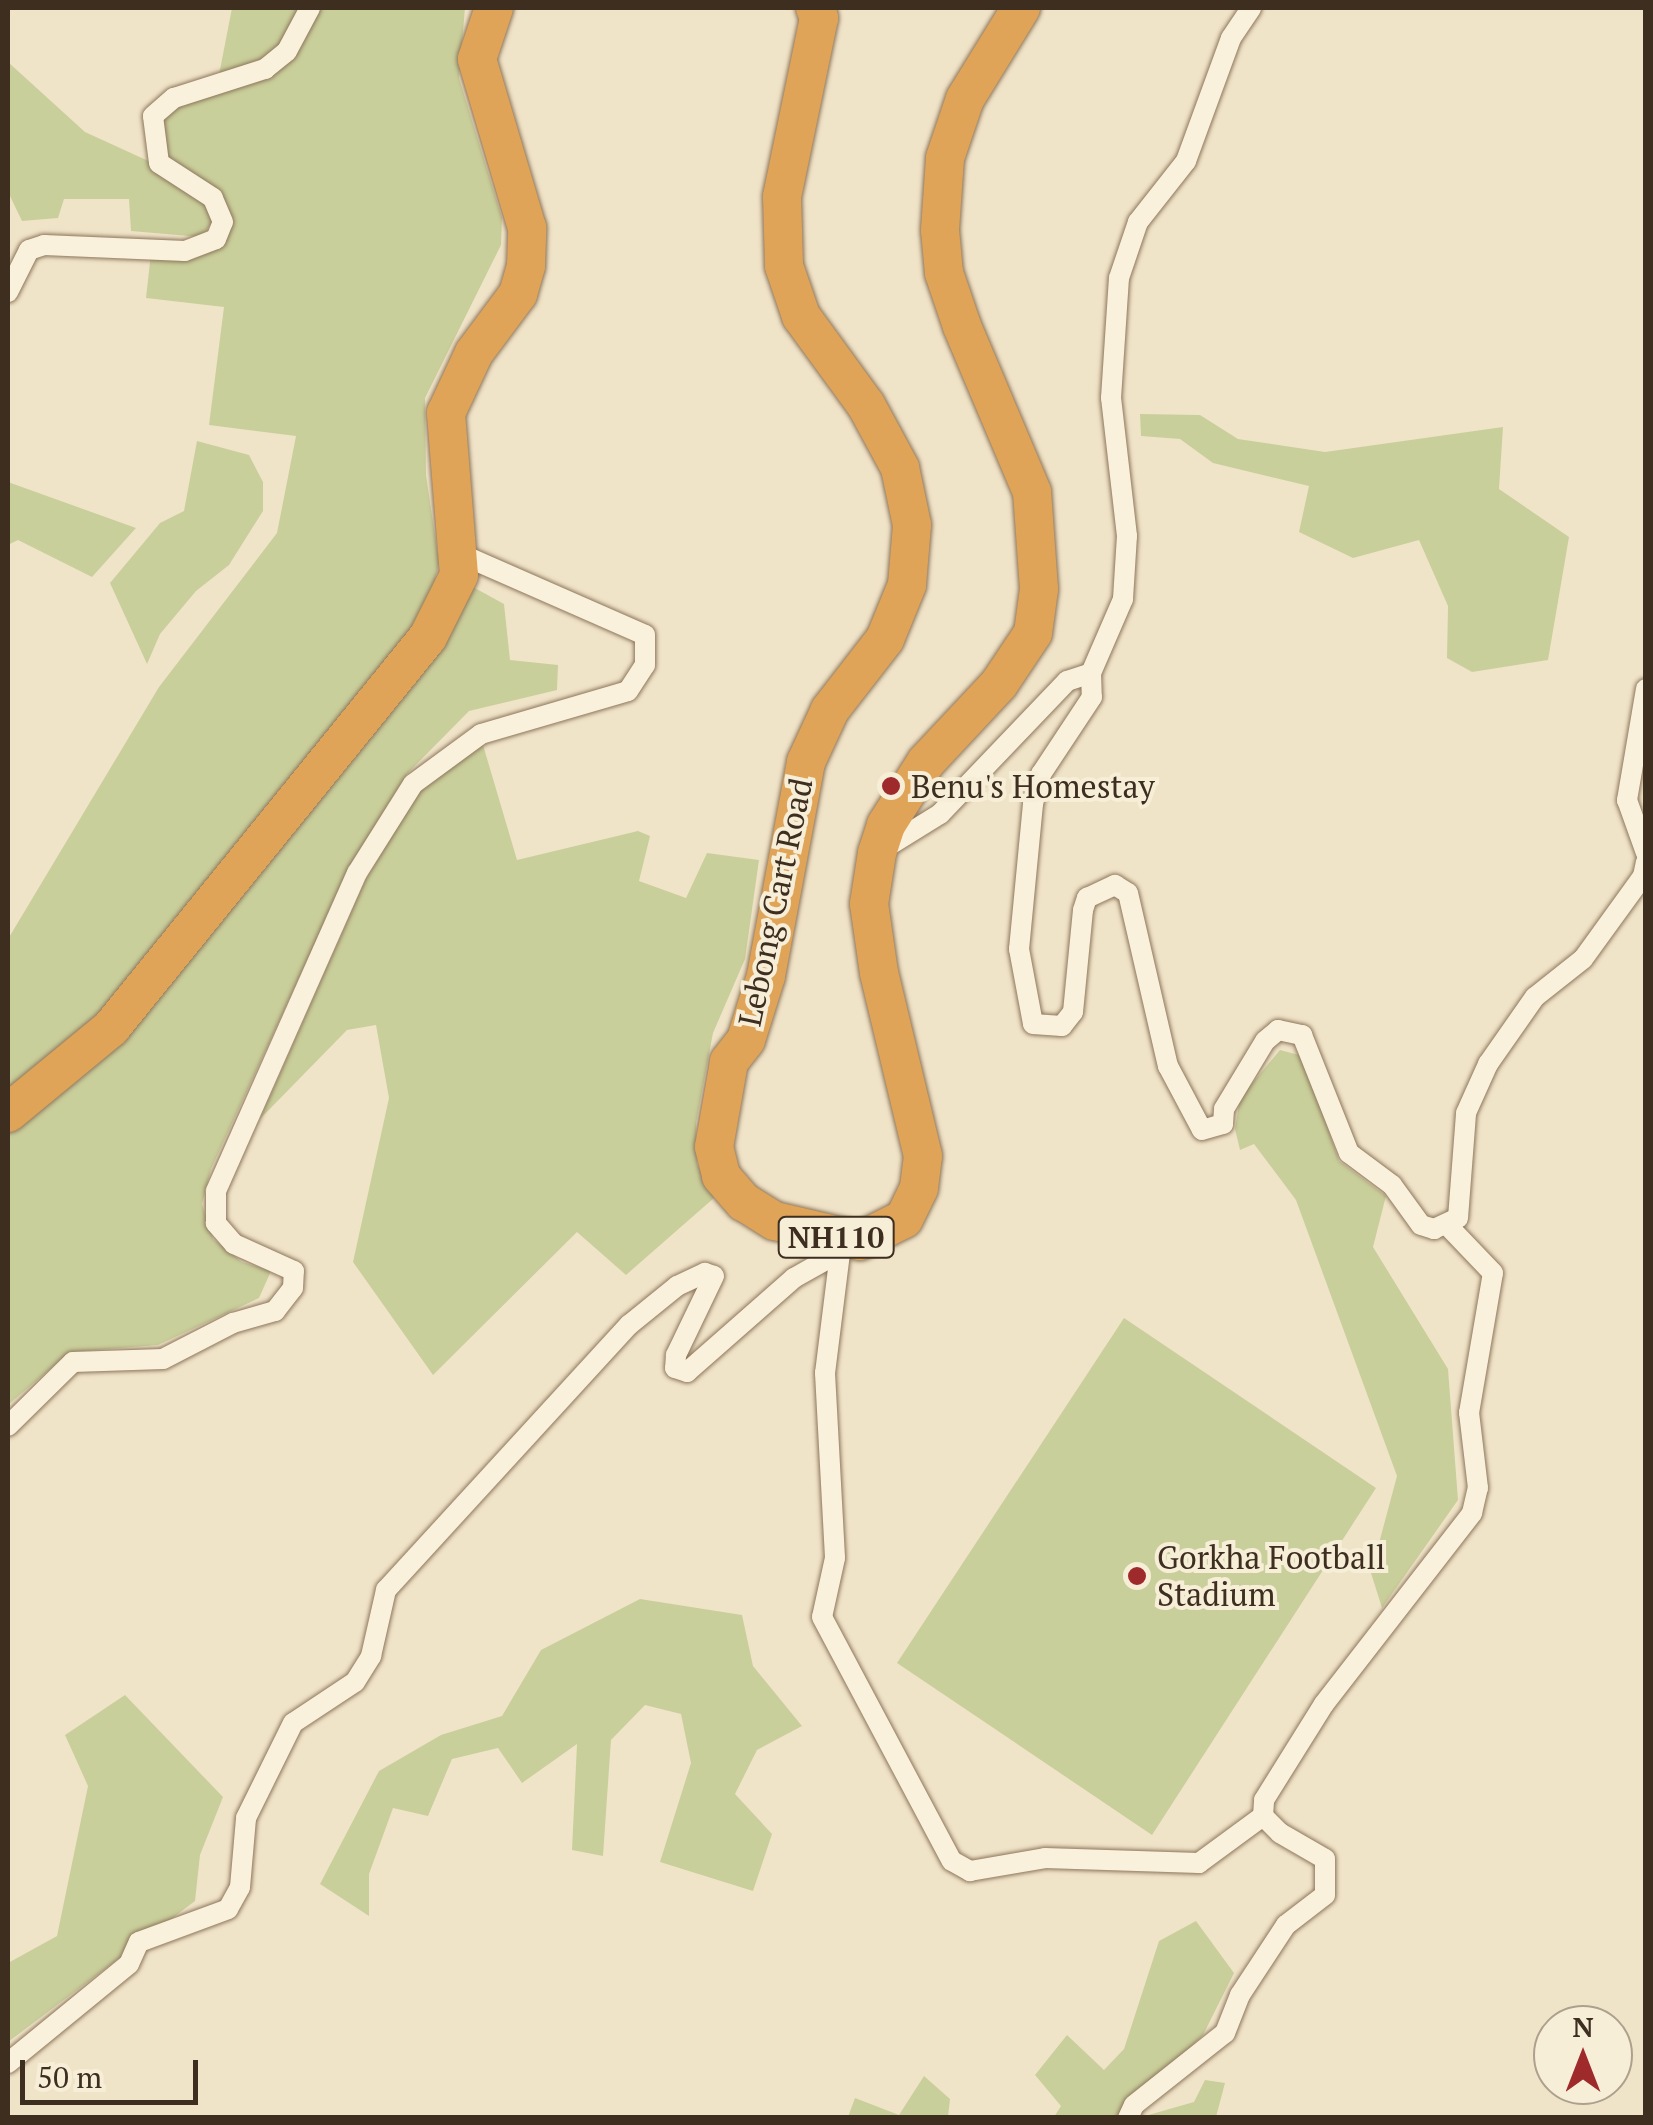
<!DOCTYPE html>
<html>
<head>
<meta charset="utf-8">
<style>
	body { margin:0 }
	#map { position:relative; width:1653px; height:2125px; overflow:hidden; background:#f0e4c8; font-family:"PT Serif",serif }
	div>[style] { position:absolute }
	.green>* { inset:0; background:#c9cf9b }
	.roads { filter:drop-shadow(0 0 2px #8d765c) drop-shadow(0 0 2px #8d765c) }
	.street>* { height:20px; margin:-10px; padding:0 10px; transform-origin:10px; border-radius:10px; background:#faf1dc }
	.highway>* { height:38px; margin:-19px; padding:0 19px; transform-origin:19px; border-radius:19px; background:#e0a458 }
	.dots>* { width:28px; height:28px; translate:-50% -50%; box-sizing:border-box; border:5px solid #f7eed8; border-radius:50% }
	span { translate:-50% -50%; white-space:nowrap; text-align:center; line-height:1.15; -webkit-text-stroke:8px #f7eed8; paint-order:stroke }
	.shield-label span { padding:2px 8px; background:#f7eed8; border:2px solid; border-radius:8px; -webkit-text-stroke-width:0 }
	.shield-label { font-size:30px; color:#3d2e20; font-weight:700 }
	.poi-label { font-size:32px; color:#3d2e20 }
	.left { translate:0 -50%; text-align:left }
	.street-label { font-size:32px; color:#3d2e20 }
	.frame { position:absolute; inset:0; border:10px solid #3d2e20; pointer-events:none }
	.north { position:absolute; left:1533px; top:2005px; width:100px; height:100px; box-sizing:border-box; background:#f7eed8; border:2px solid #ada18e; border-radius:50%; rotate:0deg; font-size:28px; font-weight:700; line-height:40px; text-align:center; color:#3d2e20 }
	.north::after { content:''; display:block; margin:auto; width:35px; height:45px; background:#9e2a2b; clip-path:polygon(50% 0,100% 100%,50% 72%,0 100%) }
	.scale { position:absolute; left:20px; top:2060px; width:178px; height:45px; box-sizing:border-box; border:5px solid #3d2e20; border-top:0; padding-left:12px; font-size:30px; line-height:35px; white-space:nowrap; color:#3d2e20; -webkit-text-stroke:8px #f7eed8; paint-order:stroke }
</style>
</head>
<body>
<div id="map">
	<div class="green">
		<i style="clip-path:polygon(232px 8px,300px 8px,282px 49px,218px 80px)"></i>
		<i style="clip-path:polygon(316px 8px,465px 8px,459px 78px,502px 218px,501px 245px,425px 398px,426px 475px,439px 563px,431px 595px,412px 630px,104px 1022px,8px 1098px,8px 939px,159px 687px,277px 533px,296px 436px,209px 425px,224px 307px,146px 298px,151px 253px,185px 256px,228px 222px,162px 160px,156px 117px,176px 99px,273px 72px)"></i>
		<i style="clip-path:polygon(8px 62px,85px 132px,155px 164px,210px 201px,214px 220px,201px 237px,131px 231px,129px 199px,64px 199px,58px 218px,22px 221px,8px 192px)"></i>
		<i style="clip-path:polygon(1140px 414px,1200px 415px,1238px 439px,1325px 452px,1503px 427px,1499px 489px,1569px 537px,1548px 660px,1472px 672px,1447px 658px,1448px 606px,1419px 540px,1353px 558px,1299px 532px,1309px 486px,1213px 463px,1180px 439px,1141px 436px)"></i>
		<i style="clip-path:polygon(197px 441px,249px 455px,263px 482px,263px 511px,229px 565px,196px 591px,160px 634px,147px 664px,110px 583px,160px 523px,184px 511px)"></i>
		<i style="clip-path:polygon(8px 479px,8px 482px,136px 528px,92px 577px,18px 540px,8px 545px)"></i>
		<i style="clip-path:polygon(473px 587px,504px 604px,510px 660px,558px 665px,557px 690px,469px 711px,407px 774px,350px 867px,211px 1169px,202px 1204px,213px 1239px,242px 1262px,271px 1271px,259px 1298px,158px 1345px,70px 1352px,8px 1405px,8px 1130px)"></i>
		<i style="clip-path:polygon(483px 745px,517px 860px,638px 831px,650px 836px,639px 881px,686px 898px,707px 853px,759px 860px,745px 959px,713px 1033px,696px 1123px,697px 1164px,714px 1198px,626px 1275px,577px 1232px,433px 1375px,353px 1262px,389px 1098px,376px 1025px,347px 1030px,260px 1119px,365px 881px,420px 789px)"></i>
		<i style="clip-path:polygon(1280px 1050px,1303px 1056px,1339px 1161px,1386px 1196px,1373px 1247px,1448px 1369px,1458px 1500px,1382px 1608px,1371px 1573px,1397px 1476px,1296px 1200px,1254px 1144px,1240px 1150px,1235px 1129px,1240px 1098px)"></i>
		<i style="clip-path:polygon(1124px 1318px,1376px 1488px,1152px 1835px,897px 1663px)"></i>
		<i style="clip-path:polygon(640px 1599px,742px 1615px,753px 1666px,802px 1726px,757px 1750px,735px 1794px,772px 1834px,753px 1891px,660px 1862px,691px 1763px,681px 1714px,645px 1705px,611px 1740px,603px 1856px,572px 1850px,577px 1744px,522px 1783px,498px 1748px,452px 1759px,428px 1816px,393px 1808px,369px 1874px,369px 1916px,320px 1884px,379px 1771px,441px 1735px,502px 1716px,541px 1650px)"></i>
		<i style="clip-path:polygon(125px 1695px,223px 1797px,200px 1855px,195px 1901px,8px 2042px,8px 1963px,57px 1936px,88px 1786px,65px 1735px)"></i>
		<i style="clip-path:polygon(1196px 1921px,1234px 1973px,1203px 2035px,1120px 2117px,1054px 2117px,1061px 2106px,1035px 2075px,1067px 2035px,1104px 2070px,1124px 2049px,1159px 1941px)"></i>
		<i style="clip-path:polygon(924px 2076px,950px 2099px,948px 2117px,848px 2117px,855px 2098px,899px 2115px)"></i>
		<i style="clip-path:polygon(1205px 2080px,1225px 2083px,1216px 2117px,1138px 2118px,1194px 2102px)"></i>
	</div>
	<div class="roads">
		<div class="street">
			<i style="left:8px;top:292px;width:47px;rotate:-63.4deg"></i>
			<i style="left:29px;top:250px;width:16px;rotate:-18deg"></i>
			<i style="left:44px;top:245px;width:141px;rotate:2.4deg"></i>
			<i style="left:185px;top:251px;width:33px;rotate:-21deg"></i>
			<i style="left:216px;top:239px;width:18px;rotate:-68deg"></i>
			<i style="left:223px;top:222px;width:26px;rotate:-113deg"></i>
			<i style="left:213px;top:198px;width:64px;rotate:-147.1deg"></i>
			<i style="left:159px;top:163px;width:47px;rotate:-97.3deg"></i>
			<i style="left:153px;top:116px;width:28px;rotate:-41deg"></i>
			<i style="left:174px;top:98px;width:96px;rotate:-17.7deg"></i>
			<i style="left:265px;top:69px;width:28px;rotate:-39deg"></i>
			<i style="left:287px;top:51px;width:49px;rotate:-61.9deg"></i>
			<i style="left:1091px;top:673px;width:81px;rotate:-66.6deg"></i>
			<i style="left:1123px;top:599px;width:63px;rotate:-86.4deg"></i>
			<i style="left:1127px;top:536px;width:139px;rotate:-96.6deg"></i>
			<i style="left:1111px;top:398px;width:120px;rotate:-86.2deg"></i>
			<i style="left:1119px;top:278px;width:59px;rotate:-71.3deg"></i>
			<i style="left:1138px;top:222px;width:78px;rotate:-51.8deg"></i>
			<i style="left:1186px;top:161px;width:131px;rotate:-69.9deg"></i>
			<i style="left:1231px;top:38px;width:36px;rotate:-56deg"></i>
			<i style="left:1646px;top:689px;width:113px;rotate:99.7deg"></i>
			<i style="left:1627px;top:800px;width:56px;rotate:70.3deg"></i>
			<i style="left:877px;top:853px;width:74px;rotate:-31.8deg"></i>
			<i style="left:940px;top:814px;width:184px;rotate:-46.3deg"></i>
			<i style="left:1067px;top:681px;width:25px;rotate:-18deg"></i>
			<i style="left:1091px;top:673px;width:24px;rotate:88deg"></i>
			<i style="left:1092px;top:697px;width:92px;rotate:123.5deg"></i>
			<i style="left:1041px;top:774px;width:31px;rotate:105deg"></i>
			<i style="left:1033px;top:804px;width:146px;rotate:95.5deg"></i>
			<i style="left:1019px;top:949px;width:76px;rotate:79.4deg"></i>
			<i style="left:1033px;top:1024px;width:29px;rotate:4deg"></i>
			<i style="left:1062px;top:1026px;width:18px;rotate:-52deg"></i>
			<i style="left:1073px;top:1012px;width:102px;rotate:-84.4deg"></i>
			<i style="left:1083px;top:910px;width:13px;rotate:-72deg"></i>
			<i style="left:1087px;top:898px;width:31px;rotate:-25deg"></i>
			<i style="left:1115px;top:885px;width:15px;rotate:32deg"></i>
			<i style="left:1128px;top:893px;width:178px;rotate:77deg"></i>
			<i style="left:1168px;top:1066px;width:72px;rotate:62deg"></i>
			<i style="left:1202px;top:1130px;width:22px;rotate:-16deg"></i>
			<i style="left:1223px;top:1124px;width:15px;rotate:-86deg"></i>
			<i style="left:1224px;top:1109px;width:79px;rotate:-58.9deg"></i>
			<i style="left:1265px;top:1041px;width:17px;rotate:-40deg"></i>
			<i style="left:1278px;top:1030px;width:25px;rotate:12deg"></i>
			<i style="left:1302px;top:1035px;width:127px;rotate:68.3deg"></i>
			<i style="left:1349px;top:1153px;width:54px;rotate:36.7deg"></i>
			<i style="left:1392px;top:1185px;width:49px;rotate:54.1deg"></i>
			<i style="left:1421px;top:1225px;width:14px;rotate:17deg"></i>
			<i style="left:1434px;top:1229px;width:26px;rotate:-25deg"></i>
			<i style="left:1458px;top:1218px;width:105px;rotate:-85.6deg"></i>
			<i style="left:1466px;top:1113px;width:54px;rotate:-65.8deg"></i>
			<i style="left:1488px;top:1064px;width:82px;rotate:-55deg"></i>
			<i style="left:1535px;top:997px;width:61px;rotate:-38.4deg"></i>
			<i style="left:1583px;top:959px;width:102px;rotate:-54.1deg"></i>
			<i style="left:1643px;top:876px;width:14px;rotate:-78deg"></i>
			<i style="left:840px;top:1253px;width:121px;rotate:97.1deg"></i>
			<i style="left:825px;top:1373px;width:185px;rotate:86.9deg"></i>
			<i style="left:835px;top:1558px;width:60px;rotate:102.4deg"></i>
			<i style="left:822px;top:1617px;width:276px;rotate:62deg"></i>
			<i style="left:952px;top:1861px;width:21px;rotate:29deg"></i>
			<i style="left:970px;top:1871px;width:76px;rotate:-9.8deg"></i>
			<i style="left:1045px;top:1858px;width:154px;rotate:1.9deg"></i>
			<i style="left:1199px;top:1863px;width:79px;rotate:-36.3deg"></i>
			<i style="left:8px;top:1426px;width:91px;rotate:-44.6deg"></i>
			<i style="left:73px;top:1362px;width:90px;rotate:-1.9deg"></i>
			<i style="left:163px;top:1359px;width:79px;rotate:-27.2deg"></i>
			<i style="left:233px;top:1323px;width:44px;rotate:-15.9deg"></i>
			<i style="left:275px;top:1311px;width:29px;rotate:-52deg"></i>
			<i style="left:293px;top:1288px;width:17px;rotate:-87deg"></i>
			<i style="left:294px;top:1271px;width:66px;rotate:-155.8deg"></i>
			<i style="left:234px;top:1244px;width:28px;rotate:-131deg"></i>
			<i style="left:216px;top:1223px;width:32px;rotate:-90deg"></i>
			<i style="left:216px;top:1191px;width:348px;rotate:-66.1deg"></i>
			<i style="left:357px;top:873px;width:105px;rotate:-57.8deg"></i>
			<i style="left:413px;top:784px;width:84px;rotate:-36.3deg"></i>
			<i style="left:481px;top:734px;width:153px;rotate:-16.3deg"></i>
			<i style="left:628px;top:691px;width:31px;rotate:-57deg"></i>
			<i style="left:645px;top:665px;width:30px;rotate:-90deg"></i>
			<i style="left:645px;top:635px;width:204px;rotate:-156.3deg"></i>
			<i style="left:8px;top:2063px;width:156px;rotate:-39.3deg"></i>
			<i style="left:129px;top:1964px;width:24px;rotate:-66deg"></i>
			<i style="left:139px;top:1942px;width:95px;rotate:-20.3deg"></i>
			<i style="left:228px;top:1909px;width:25px;rotate:-61deg"></i>
			<i style="left:240px;top:1887px;width:69px;rotate:-85deg"></i>
			<i style="left:246px;top:1818px;width:106px;rotate:-63.7deg"></i>
			<i style="left:293px;top:1723px;width:74px;rotate:-33.5deg"></i>
			<i style="left:355px;top:1682px;width:31px;rotate:-58deg"></i>
			<i style="left:371px;top:1656px;width:68px;rotate:-77.2deg"></i>
			<i style="left:386px;top:1590px;width:360px;rotate:-47.5deg"></i>
			<i style="left:629px;top:1325px;width:62px;rotate:-39.1deg"></i>
			<i style="left:677px;top:1286px;width:31px;rotate:-25deg"></i>
			<i style="left:705px;top:1273px;width:9px;rotate:18deg"></i>
			<i style="left:714px;top:1276px;width:88px;rotate:115.7deg"></i>
			<i style="left:676px;top:1355px;width:13px;rotate:94deg"></i>
			<i style="left:675px;top:1368px;width:13px;rotate:18deg"></i>
			<i style="left:687px;top:1372px;width:142px;rotate:-41.3deg"></i>
			<i style="left:794px;top:1278px;width:73px;rotate:-29.4deg"></i>
			<i style="left:1128px;top:2118px;width:14px;rotate:-65deg"></i>
			<i style="left:1134px;top:2105px;width:116px;rotate:-38.4deg"></i>
			<i style="left:1225px;top:2033px;width:41px;rotate:-68.5deg"></i>
			<i style="left:1240px;top:1995px;width:84px;rotate:-56.7deg"></i>
			<i style="left:1286px;top:1925px;width:49px;rotate:-37.6deg"></i>
			<i style="left:1325px;top:1895px;width:36px;rotate:-90deg"></i>
			<i style="left:1325px;top:1859px;width:52px;rotate:-150deg"></i>
			<i style="left:1280px;top:1833px;width:24px;rotate:-135deg"></i>
			<i style="left:1263px;top:1816px;width:16px;rotate:-86deg"></i>
			<i style="left:1264px;top:1800px;width:113px;rotate:-58deg"></i>
			<i style="left:1324px;top:1704px;width:242px;rotate:-52.2deg"></i>
			<i style="left:1472px;top:1513px;width:26px;rotate:-77deg"></i>
			<i style="left:1478px;top:1488px;width:76px;rotate:-96.8deg"></i>
			<i style="left:1469px;top:1413px;width:142px;rotate:-80.3deg"></i>
			<i style="left:1493px;top:1273px;width:64px;rotate:-133.7deg"></i>
		</div>
		<div class="highway">
			<i style="left:815px;top:8px;width:11px;rotate:68deg"></i>
			<i style="left:819px;top:18px;width:183px;rotate:101.7deg"></i>
			<i style="left:782px;top:197px;width:69px;rotate:88.3deg"></i>
			<i style="left:784px;top:266px;width:53px;rotate:71.2deg"></i>
			<i style="left:801px;top:316px;width:110px;rotate:53.9deg"></i>
			<i style="left:866px;top:405px;width:72px;rotate:61.6deg"></i>
			<i style="left:900px;top:468px;width:58px;rotate:78.1deg"></i>
			<i style="left:912px;top:525px;width:60px;rotate:94.8deg"></i>
			<i style="left:907px;top:585px;width:58px;rotate:112.2deg"></i>
			<i style="left:885px;top:639px;width:90px;rotate:127.8deg"></i>
			<i style="left:830px;top:710px;width:57px;rotate:114.8deg"></i>
			<i style="left:806px;top:762px;width:218px;rotate:100.6deg"></i>
			<i style="left:766px;top:976px;width:67px;rotate:107.4deg"></i>
			<i style="left:746px;top:1040px;width:28px;rotate:128deg"></i>
			<i style="left:729px;top:1062px;width:86px;rotate:100deg"></i>
			<i style="left:714px;top:1147px;width:30px;rotate:76deg"></i>
			<i style="left:721px;top:1176px;width:35px;rotate:49deg"></i>
			<i style="left:744px;top:1202px;width:36px;rotate:32deg"></i>
			<i style="left:775px;top:1221px;width:87px;rotate:13.2deg"></i>
			<i style="left:860px;top:1241px;width:49px;rotate:-26.6deg"></i>
			<i style="left:904px;top:1219px;width:34px;rotate:-64deg"></i>
			<i style="left:919px;top:1188px;width:32px;rotate:-83deg"></i>
			<i style="left:923px;top:1156px;width:188px;rotate:-103.5deg"></i>
			<i style="left:879px;top:973px;width:70px;rotate:-98.2deg"></i>
			<i style="left:869px;top:904px;width:52px;rotate:-81.1deg"></i>
			<i style="left:877px;top:853px;width:29px;rotate:-72deg"></i>
			<i style="left:886px;top:825px;width:75px;rotate:-57.6deg"></i>
			<i style="left:926px;top:762px;width:107px;rotate:-46.9deg"></i>
			<i style="left:999px;top:684px;width:61px;rotate:-56.3deg"></i>
			<i style="left:1033px;top:633px;width:44px;rotate:-82.2deg"></i>
			<i style="left:1039px;top:589px;width:97px;rotate:-94.1deg"></i>
			<i style="left:1032px;top:492px;width:180px;rotate:-112.9deg"></i>
			<i style="left:962px;top:326px;width:56px;rotate:-108.8deg"></i>
			<i style="left:944px;top:273px;width:43px;rotate:-95.3deg"></i>
			<i style="left:940px;top:230px;width:72px;rotate:-86deg"></i>
			<i style="left:945px;top:158px;width:62px;rotate:-71.3deg"></i>
			<i style="left:965px;top:99px;width:107px;rotate:-58.4deg"></i>
			<i style="left:8px;top:1113px;width:134px;rotate:-39.5deg"></i>
			<i style="left:111px;top:1028px;width:503px;rotate:-50.97deg"></i>
			<i style="left:428px;top:637px;width:69px;rotate:-63.4deg"></i>
			<i style="left:459px;top:575px;width:163px;rotate:-94.6deg"></i>
			<i style="left:446px;top:413px;width:66px;rotate:-65deg"></i>
			<i style="left:474px;top:353px;width:74px;rotate:-53.3deg"></i>
			<i style="left:518px;top:294px;width:29px;rotate:-74deg"></i>
			<i style="left:526px;top:266px;width:38px;rotate:-88deg"></i>
			<i style="left:527px;top:228px;width:176px;rotate:-106.5deg"></i>
			<i style="left:477px;top:59px;width:54px;rotate:-71.6deg"></i>
		</div>
	</div>
	<div class="dots">
		<i style="left:891px;top:786px;background:#9e2a2b"></i>
		<i style="left:1137px;top:1576px;background:#9e2a2b"></i>
	</div>
	<div class="shield-label">
		<span style="left:836px;top:1237px">NH110</span>
	</div>
	<div class="poi-label">
		<span class="left" style="left:911px;top:786px">Benu's Homestay</span>
		<span class="left" style="left:1157px;top:1576px">Gorkha Football<br>Stadium</span>
	</div>
	<div class="street-label">
		<span style="left:775px;top:902px;rotate:-78deg">Lebong Cart Road</span>
	</div>
	<div class="frame"></div>
	<div class="north">N</div>
	<div class="scale">50 m</div>
</div>
</body>
</html>
